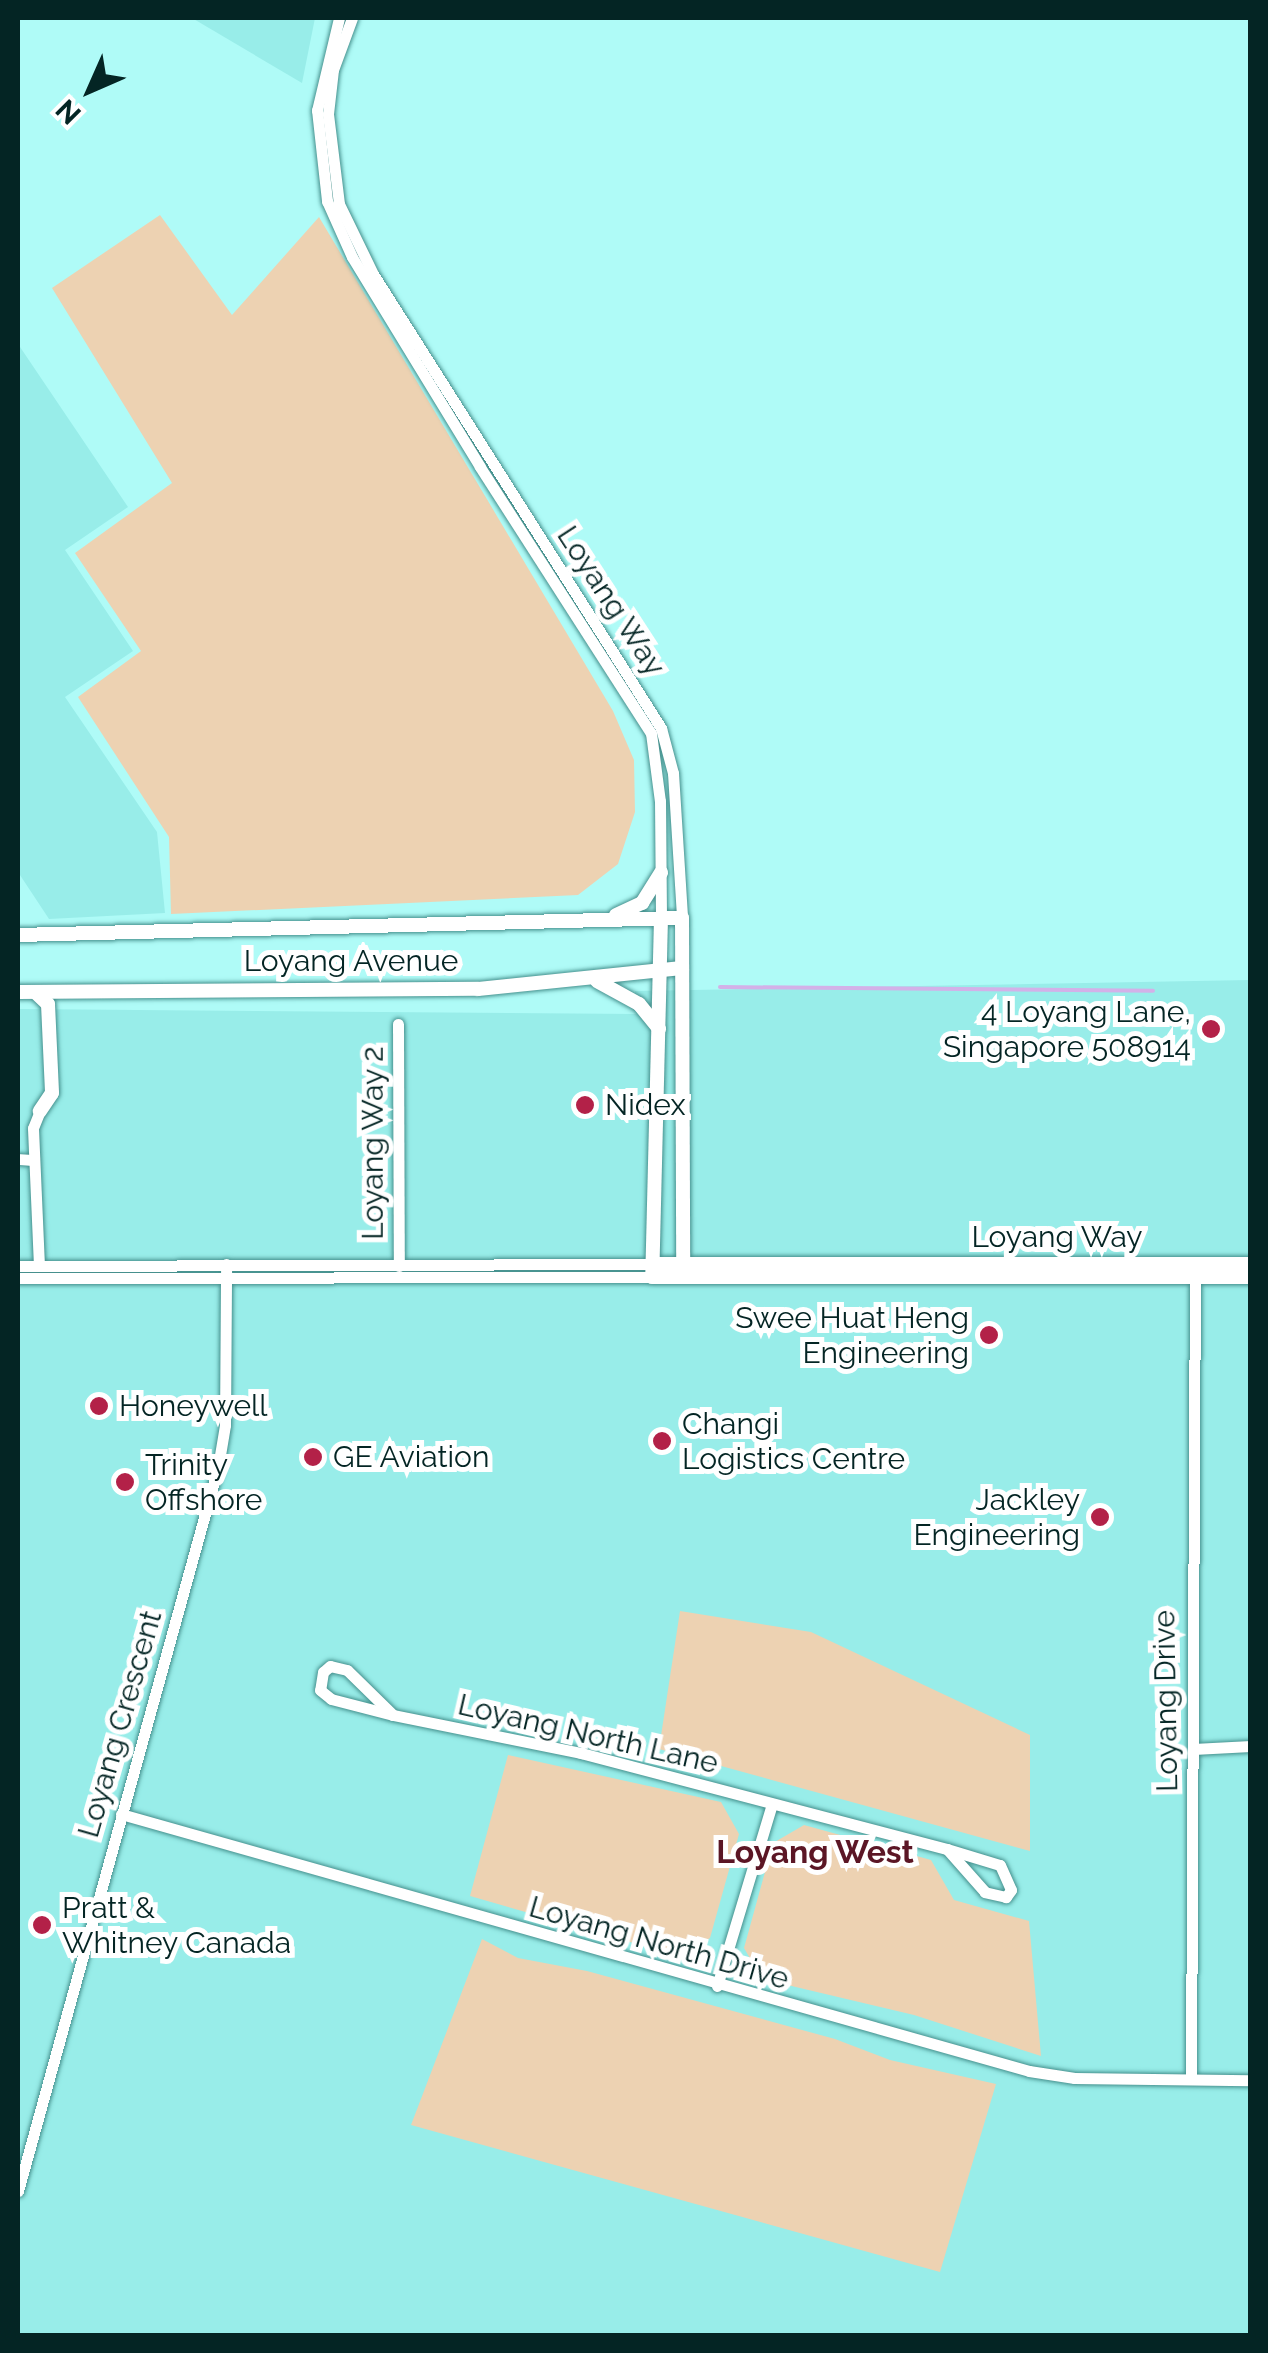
<!DOCTYPE html>
<html>
<head>
<meta charset="utf-8">
<style>
	body { margin:0 }
	#map { position:relative; width:1268px; height:2353px; overflow:hidden; background:#affbf7; font-family:Raleway,sans-serif }
	div>[style] { position:absolute }
	.built>* { inset:0; background:#98ede9 }
	.green>* { inset:0; background:#edd2b2 }
	.stream>* { height:4px; margin:-2px; padding:0 2px; transform-origin:2px; border-radius:2px; background:#d3b1e8 }
	.roads { filter:drop-shadow(0 0 2px #45908d) drop-shadow(0 0 2px #45908d) }
	.minor>* { height:11px; margin:-5.5px; padding:0 5.5px; transform-origin:5.5px; border-radius:5.5px; background:#fff }
	.major>* { height:14px; margin:-7px; padding:0 7px; transform-origin:7px; border-radius:7px; background:#fff }
	.dots>* { width:28px; height:28px; translate:-50% -50%; box-sizing:border-box; border:5px solid #fff; border-radius:50% }
	span { translate:-50% -50%; white-space:nowrap; text-align:center; line-height:1.15; -webkit-text-stroke:10px #fff; paint-order:stroke }
	.street-label { font-size:30px; color:#042524 }
	.poi-label { font-size:30px; color:#042524 }
	.right { translate:-100% -50%; text-align:right }
	.left { translate:0 -50%; text-align:left }
	.neighbourhood-label { font-size:32px; color:#5b1625; font-weight:700 }
	.frame { position:absolute; inset:0; border:20px solid #042524; pointer-events:none }
	.north { position:absolute; left:40px; top:40px; width:100px; height:100px; -webkit-text-stroke:8px #fff; paint-order:stroke; rotate:225deg; font-size:28px; font-weight:700; line-height:40px; text-align:center; color:#042524 }
	.north::after { content:''; display:block; margin:auto; width:35px; height:45px; background:#042524; clip-path:polygon(50% 0,100% 100%,50% 72%,0 100%) }
</style>
</head>
<body>
<div id="map">
	<div class="built">
		<i style="clip-path:polygon(192px 18px,315px 18px,302px 83px)"></i>
		<i style="clip-path:polygon(18px 344px,128px 507px,65px 550px,133px 651px,65px 697px,157px 832px,165px 913px,49px 919px,18px 872px)"></i>
		<i style="clip-path:polygon(1250px 980px,1250px 2335px,18px 2336px,18px 1009px,636px 1014px,635px 991px)"></i>
	</div>
	<div class="green">
		<i style="clip-path:polygon(160px 215px,232px 315px,319px 217px,613px 711px,634px 760px,635px 812px,618px 864px,578px 895px,171px 914px,169px 837px,78px 697px,141px 651px,75px 553px,172px 483px,52px 288px)"></i>
		<i style="clip-path:polygon(680px 1611px,811px 1632px,1030px 1735px,1030px 1851px,659px 1749px)"></i>
		<i style="clip-path:polygon(508px 1755px,721px 1802px,739px 1834px,710px 1938px,679px 1956px,470px 1896px)"></i>
		<i style="clip-path:polygon(804px 1825px,931px 1860px,954px 1900px,1029px 1921px,1041px 2056px,914px 2015px,762px 1979px,744px 1948px,773px 1843px)"></i>
		<i style="clip-path:polygon(482px 1939px,518px 1958px,587px 1971px,835px 2039px,890px 2060px,996px 2084px,940px 2272px,411px 2125px)"></i>
	</div>
	<div class="stream">
		<i style="left:720px;top:987px;width:433px;rotate:0.5deg"></i>
	</div>
	<div class="roads">
		<div class="minor">
			<i style="left:339px;top:18px;width:95px;rotate:103.4deg"></i>
			<i style="left:317px;top:110px;width:92px;rotate:83.7deg"></i>
			<i style="left:327px;top:201px;width:61px;rotate:65.9deg"></i>
			<i style="left:352px;top:257px;width:246px;rotate:58.6deg"></i>
			<i style="left:480px;top:467px;width:316px;rotate:57.3deg"></i>
			<i style="left:651px;top:733px;width:69px;rotate:82.5deg"></i>
			<i style="left:660px;top:801px;width:117px;rotate:89.5deg"></i>
			<i style="left:352px;top:18px;width:55px;rotate:110.1deg"></i>
			<i style="left:333px;top:70px;width:44px;rotate:96.5deg"></i>
			<i style="left:328px;top:114px;width:91px;rotate:83deg"></i>
			<i style="left:339px;top:204px;width:78px;rotate:64.1deg"></i>
			<i style="left:373px;top:274px;width:538px;rotate:57.61deg"></i>
			<i style="left:661px;top:728px;width:47px;rotate:75.1deg"></i>
			<i style="left:673px;top:773px;width:145px;rotate:86.4deg"></i>
			<i style="left:398px;top:1024px;width:242px;rotate:89.8deg"></i>
			<i style="left:18px;top:1159px;width:16px;rotate:4deg"></i>
			<i style="left:18px;top:1266px;width:635px;rotate:-0.18deg"></i>
			<i style="left:39px;top:1266px;width:138px;rotate:-92.5deg"></i>
			<i style="left:33px;top:1128px;width:18px;rotate:-68deg"></i>
			<i style="left:18px;top:1278px;width:634px;rotate:-0.09deg"></i>
			<i style="left:393px;top:1715px;width:64px;rotate:-135.6deg"></i>
			<i style="left:347px;top:1670px;width:17px;rotate:-167deg"></i>
			<i style="left:330px;top:1666px;width:9px;rotate:139deg"></i>
			<i style="left:323px;top:1672px;width:18px;rotate:99deg"></i>
			<i style="left:320px;top:1690px;width:14px;rotate:39deg"></i>
			<i style="left:331px;top:1699px;width:64px;rotate:14.5deg"></i>
			<i style="left:393px;top:1715px;width:192px;rotate:11.4deg"></i>
			<i style="left:581px;top:1753px;width:378px;rotate:14.7deg"></i>
			<i style="left:947px;top:1849px;width:55px;rotate:16.8deg"></i>
			<i style="left:1000px;top:1865px;width:27px;rotate:66deg"></i>
			<i style="left:1011px;top:1890px;width:9px;rotate:126deg"></i>
			<i style="left:1006px;top:1897px;width:22px;rotate:-167deg"></i>
			<i style="left:985px;top:1892px;width:57px;rotate:-131.5deg"></i>
			<i style="left:1194px;top:1749px;width:56px;rotate:-3.1deg"></i>
			<i style="left:121px;top:1814px;width:944px;rotate:15.8deg"></i>
			<i style="left:1029px;top:2071px;width:46px;rotate:8.8deg"></i>
			<i style="left:1074px;top:2078px;width:176px;rotate:0.7deg"></i>
			<i style="left:717px;top:1986px;width:190px;rotate:-73.2deg"></i>
			<i style="left:1191px;top:2078px;width:810px;rotate:-89.72deg"></i>
			<i style="left:18px;top:2191px;width:751px;rotate:-74.56deg"></i>
			<i style="left:218px;top:1467px;width:43px;rotate:-80.5deg"></i>
			<i style="left:225px;top:1425px;width:161px;rotate:-89.6deg"></i>
		</div>
		<div class="major">
			<i style="left:616px;top:915px;width:29px;rotate:-25deg"></i>
			<i style="left:642px;top:903px;width:36px;rotate:-58deg"></i>
			<i style="left:661px;top:918px;width:359px;rotate:91.4deg"></i>
			<i style="left:652px;top:1277px;width:598px"></i>
			<i style="left:18px;top:935px;width:664px;rotate:-1.47deg"></i>
			<i style="left:682px;top:918px;width:359px;rotate:89.8deg"></i>
			<i style="left:597px;top:981px;width:48px;rotate:28.7deg"></i>
			<i style="left:639px;top:1004px;width:32px;rotate:51deg"></i>
			<i style="left:18px;top:992px;width:460px;rotate:-0.4deg"></i>
			<i style="left:478px;top:989px;width:205px;rotate:-5.9deg"></i>
			<i style="left:35px;top:992px;width:18px;rotate:43deg"></i>
			<i style="left:48px;top:1004px;width:89px;rotate:87.4deg"></i>
			<i style="left:52px;top:1093px;width:22px;rotate:124deg"></i>
			<i style="left:653px;top:1264px;width:597px"></i>
		</div>
	</div>
	<div class="dots">
		<i style="left:1211px;top:1029px;background:#b32148"></i>
		<i style="left:585px;top:1105px;background:#b32148"></i>
		<i style="left:989px;top:1335px;background:#b32148"></i>
		<i style="left:99px;top:1406px;background:#b32148"></i>
		<i style="left:662px;top:1441px;background:#b32148"></i>
		<i style="left:313px;top:1457px;background:#b32148"></i>
		<i style="left:125px;top:1482px;background:#b32148"></i>
		<i style="left:1100px;top:1517px;background:#b32148"></i>
		<i style="left:42px;top:1925px;background:#b32148"></i>
	</div>
	<div class="street-label">
		<span style="left:611px;top:601px;rotate:57deg">Loyang Way</span>
		<span style="left:351px;top:961px">Loyang Avenue</span>
		<span style="left:373px;top:1143px;rotate:-90deg">Loyang Way 2</span>
		<span style="left:1057px;top:1237px">Loyang Way</span>
		<span style="left:1166px;top:1701px;rotate:-91deg">Loyang Drive</span>
		<span style="left:120px;top:1724px;rotate:-74deg">Loyang Crescent</span>
		<span style="left:588px;top:1734px;rotate:13deg">Loyang North Lane</span>
		<span style="left:659px;top:1943px;rotate:16deg">Loyang North Drive</span>
	</div>
	<div class="poi-label">
		<span class="right" style="left:1191px;top:1029px">4 Loyang Lane,<br>Singapore 508914</span>
		<span class="left" style="left:605px;top:1105px">Nidex</span>
		<span class="right" style="left:969px;top:1335px">Swee Huat Heng<br>Engineering</span>
		<span class="left" style="left:119px;top:1406px">Honeywell</span>
		<span class="left" style="left:682px;top:1441px">Changi<br>Logistics Centre</span>
		<span class="left" style="left:333px;top:1457px">GE Aviation</span>
		<span class="left" style="left:145px;top:1482px">Trinity<br>Offshore</span>
		<span class="right" style="left:1080px;top:1517px">Jackley<br>Engineering</span>
		<span class="left" style="left:62px;top:1925px">Pratt &amp;<br>Whitney Canada</span>
	</div>
	<div class="neighbourhood-label">
		<span style="left:815px;top:1852px">Loyang West</span>
	</div>
	<div class="frame"></div>
	<div class="north">N</div>
</div>
</body>
</html>
